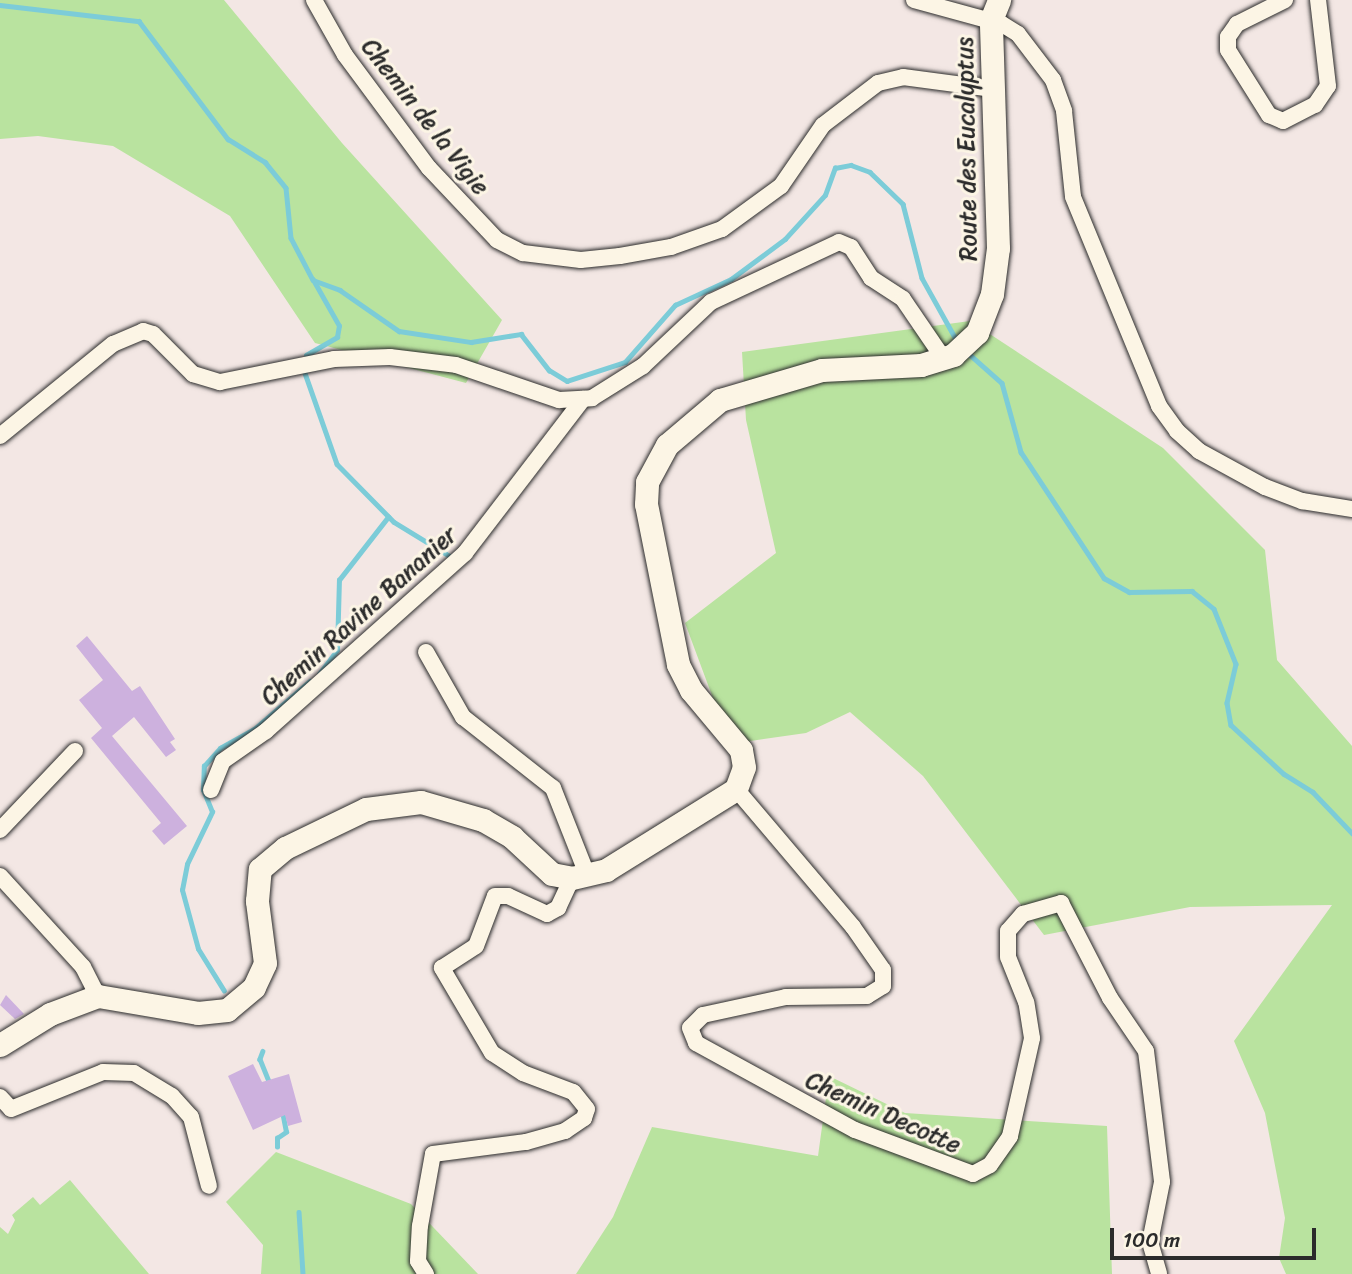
<!DOCTYPE html>
<html>
<head>
<meta charset="utf-8">
<style>
	body { margin:0 }
	#map { position:relative; width:1352px; height:1274px; overflow:hidden; background:#f3e7e4; font-family:Sriracha,sans-serif }
	div>[style] { position:absolute }
	.green>* { inset:0; background:#b9e39f }
	.stream>* { height:4.5px; margin:-2.25px; padding:0 2.25px; transform-origin:2.25px; border-radius:2.25px; background:#7cccd8 }
	.building>* { inset:0; background:#cdb1de }
	.roads { filter:drop-shadow(0 0 2px #2b2b2b) drop-shadow(0 0 2px #2b2b2b) }
	.street>* { height:16px; margin:-8px; padding:0 8px; transform-origin:8px; border-radius:8px; background:#fcf5e5 }
	.secondary>* { height:23px; margin:-11.5px; padding:0 11.5px; transform-origin:11.5px; border-radius:11.5px; background:#fcf5e5 }
	span { translate:-50% -50%; white-space:nowrap; text-align:center; line-height:1.15; -webkit-text-stroke:6px #fcf5e5; paint-order:stroke }
	.street-label { font-size:24px; color:#2b2b2b }
	.scale { position:absolute; left:1110px; top:1228px; width:206px; height:32px; box-sizing:border-box; border:4px solid #2b2b2b; border-top:0; padding-left:9px; font-size:21px; line-height:24px; white-space:nowrap; color:#2b2b2b; -webkit-text-stroke:5px #fcf5e5; paint-order:stroke }
</style>
</head>
<body>
<div id="map">
	<div class="green">
		<i style="clip-path:polygon(0 0,224px 0,342px 143px,502px 320px,466px 383px,315px 343px,230px 216px,113px 146px,38px 136px,0 139px)"></i>
		<i style="clip-path:polygon(970px 321px,1163px 448px,1265px 550px,1277px 660px,1352px 746px,1352px 1274px,1286px 1274px,1279px 1258px,1285px 1218px,1265px 1113px,1234px 1041px,1332px 905px,1190px 907px,1044px 935px,923px 776px,850px 712px,806px 733px,730px 744px,685px 623px,776px 553px,746px 420px,742px 352px)"></i>
		<i style="clip-path:polygon(829px 1076px,905px 1113px,1107px 1126px,1112px 1274px,576px 1274px,613px 1217px,652px 1127px,818px 1156px)"></i>
		<i style="clip-path:polygon(276px 1152px,411px 1204px,478px 1274px,261px 1274px,263px 1245px,226px 1202px)"></i>
		<i style="clip-path:polygon(70px 1180px,149px 1274px,0 1274px,0 1227px,8px 1234px,15px 1220px,12px 1215px,33px 1197px,40px 1205px)"></i>
	</div>
	<div class="stream">
		<i style="left:0;top:5px;width:140px;rotate:6.6deg"></i>
		<i style="left:139px;top:21px;width:148px;rotate:53deg"></i>
		<i style="left:228px;top:139px;width:44px;rotate:31.9deg"></i>
		<i style="left:265px;top:162px;width:33px;rotate:51deg"></i>
		<i style="left:286px;top:188px;width:50px;rotate:84.3deg"></i>
		<i style="left:291px;top:238px;width:47px;rotate:62.4deg"></i>
		<i style="left:313px;top:280px;width:29px;rotate:20deg"></i>
		<i style="left:340px;top:290px;width:72px;rotate:34.8deg"></i>
		<i style="left:399px;top:331px;width:73px;rotate:8.7deg"></i>
		<i style="left:471px;top:342px;width:51px;rotate:-9.1deg"></i>
		<i style="left:521px;top:334px;width:46px;rotate:52.1deg"></i>
		<i style="left:549px;top:370px;width:21px;rotate:31deg"></i>
		<i style="left:567px;top:381px;width:61px;rotate:-18.1deg"></i>
		<i style="left:625px;top:362px;width:76px;rotate:-48.7deg"></i>
		<i style="left:675px;top:305px;width:62px;rotate:-24.9deg"></i>
		<i style="left:731px;top:279px;width:67px;rotate:-36.5deg"></i>
		<i style="left:785px;top:239px;width:59px;rotate:-47.7deg"></i>
		<i style="left:825px;top:195px;width:29px;rotate:-70deg"></i>
		<i style="left:835px;top:168px;width:16px;rotate:-11deg"></i>
		<i style="left:851px;top:165px;width:20px;rotate:20deg"></i>
		<i style="left:870px;top:172px;width:46px;rotate:44.1deg"></i>
		<i style="left:903px;top:204px;width:76px;rotate:75.6deg"></i>
		<i style="left:922px;top:278px;width:72px;rotate:60.9deg"></i>
		<i style="left:968px;top:353px;width:45px;rotate:41.4deg"></i>
		<i style="left:1002px;top:383px;width:72px;rotate:74.6deg"></i>
		<i style="left:1021px;top:452px;width:151px;rotate:56.6deg"></i>
		<i style="left:1104px;top:578px;width:29px;rotate:29deg"></i>
		<i style="left:1129px;top:592px;width:63px;rotate:-0.9deg"></i>
		<i style="left:1192px;top:591px;width:28px;rotate:39deg"></i>
		<i style="left:1214px;top:609px;width:59px;rotate:68.2deg"></i>
		<i style="left:1236px;top:664px;width:40px;rotate:103deg"></i>
		<i style="left:1227px;top:703px;width:22px;rotate:80deg"></i>
		<i style="left:1231px;top:725px;width:72px;rotate:42.8deg"></i>
		<i style="left:1284px;top:774px;width:34px;rotate:32deg"></i>
		<i style="left:1313px;top:792px;width:57px;rotate:46.4deg"></i>
		<i style="left:306px;top:355px;width:36px;rotate:-30deg"></i>
		<i style="left:337px;top:337px;width:11px;rotate:-80deg"></i>
		<i style="left:339px;top:326px;width:53px;rotate:-119.5deg"></i>
		<i style="left:305px;top:373px;width:96px;rotate:70.6deg"></i>
		<i style="left:337px;top:464px;width:81px;rotate:45.5deg"></i>
		<i style="left:394px;top:522px;width:66px;rotate:31.3deg"></i>
		<i style="left:319px;top:674px;width:30px;rotate:-53deg"></i>
		<i style="left:337px;top:650px;width:70px;rotate:-88.4deg"></i>
		<i style="left:339px;top:580px;width:80px;rotate:-52.1deg"></i>
		<i style="left:224px;top:991px;width:49px;rotate:-121.8deg"></i>
		<i style="left:198px;top:949px;width:61px;rotate:-105.2deg"></i>
		<i style="left:182px;top:890px;width:26px;rotate:-79deg"></i>
		<i style="left:187px;top:864px;width:58px;rotate:-64.3deg"></i>
		<i style="left:212px;top:812px;width:24px;rotate:-112deg"></i>
		<i style="left:203px;top:790px;width:24px;rotate:-88deg"></i>
		<i style="left:204px;top:766px;width:24px;rotate:-48deg"></i>
		<i style="left:220px;top:748px;width:38px;rotate:-29deg"></i>
		<i style="left:253px;top:730px;width:75px;rotate:-40.7deg"></i>
		<i style="left:263px;top:1051px;width:9px;rotate:111deg"></i>
		<i style="left:260px;top:1059px;width:27px;rotate:68deg"></i>
		<i style="left:277px;top:1147px;width:9px;rotate:-90deg"></i>
		<i style="left:277px;top:1138px;width:11px;rotate:-34deg"></i>
		<i style="left:286px;top:1132px;width:21px;rotate:-101deg"></i>
		<i style="left:299px;top:1212px;width:62px;rotate:86.3deg"></i>
	</div>
	<div class="building">
		<i style="clip-path:polygon(87px 636px,132px 691px,140px 686px,175px 739px,170px 742px,176px 750px,166px 757px,134px 717px,112px 736px,187px 826px,164px 845px,152px 831px,161px 823px,91px 738px,102px 728px,79px 700px,103px 680px,76px 646px)"></i>
		<i style="clip-path:polygon(6px 995px,24px 1014px,15px 1019px,0 1005px)"></i>
		<i style="clip-path:polygon(253px 1064px,262px 1082px,289px 1074px,302px 1122px,288px 1126px,285px 1115px,253px 1130px,228px 1076px)"></i>
	</div>
	<div class="roads">
		<div class="street">
			<i style="left:314px;top:0;width:63px;rotate:60.6deg"></i>
			<i style="left:345px;top:55px;width:141px;rotate:53.4deg"></i>
			<i style="left:429px;top:168px;width:99px;rotate:46.6deg"></i>
			<i style="left:497px;top:240px;width:29px;rotate:27deg"></i>
			<i style="left:523px;top:253px;width:58px;rotate:6.9deg"></i>
			<i style="left:581px;top:260px;width:39px;rotate:-6deg"></i>
			<i style="left:620px;top:256px;width:52px;rotate:-10deg"></i>
			<i style="left:671px;top:247px;width:54px;rotate:-19.4deg"></i>
			<i style="left:722px;top:229px;width:73px;rotate:-36.1deg"></i>
			<i style="left:781px;top:186px;width:74px;rotate:-55.5deg"></i>
			<i style="left:823px;top:125px;width:69px;rotate:-37.4deg"></i>
			<i style="left:878px;top:83px;width:26px;rotate:-13deg"></i>
			<i style="left:903px;top:77px;width:91px;rotate:7.6deg"></i>
			<i style="left:914px;top:0;width:91px;rotate:15.3deg"></i>
			<i style="left:1002px;top:24px;width:19px;rotate:32deg"></i>
			<i style="left:1018px;top:34px;width:58px;rotate:52.7deg"></i>
			<i style="left:1053px;top:80px;width:33px;rotate:70deg"></i>
			<i style="left:1064px;top:111px;width:86px;rotate:84deg"></i>
			<i style="left:1073px;top:197px;width:226px;rotate:67.6deg"></i>
			<i style="left:1159px;top:406px;width:31px;rotate:54deg"></i>
			<i style="left:1177px;top:431px;width:30px;rotate:42deg"></i>
			<i style="left:1199px;top:451px;width:75px;rotate:28.6deg"></i>
			<i style="left:1265px;top:487px;width:40px;rotate:21deg"></i>
			<i style="left:1302px;top:501px;width:51px;rotate:9.1deg"></i>
			<i style="left:1285px;top:0;width:54px;rotate:153.4deg"></i>
			<i style="left:1237px;top:24px;width:16px;rotate:125deg"></i>
			<i style="left:1228px;top:37px;width:13px;rotate:90deg"></i>
			<i style="left:1228px;top:50px;width:77px;rotate:57.8deg"></i>
			<i style="left:1269px;top:115px;width:15px;rotate:23deg"></i>
			<i style="left:1283px;top:121px;width:36px;rotate:-27deg"></i>
			<i style="left:1315px;top:105px;width:23px;rotate:-56deg"></i>
			<i style="left:1328px;top:86px;width:87px;rotate:-96.6deg"></i>
			<i style="left:0;top:436px;width:146px;rotate:-39.2deg"></i>
			<i style="left:113px;top:344px;width:33px;rotate:-23deg"></i>
			<i style="left:143px;top:331px;width:10px;rotate:17deg"></i>
			<i style="left:153px;top:334px;width:57px;rotate:45deg"></i>
			<i style="left:193px;top:374px;width:28px;rotate:17deg"></i>
			<i style="left:220px;top:382px;width:116px;rotate:-11.4deg"></i>
			<i style="left:334px;top:359px;width:56px;rotate:-2deg"></i>
			<i style="left:390px;top:357px;width:66px;rotate:6.9deg"></i>
			<i style="left:456px;top:365px;width:109px;rotate:18.8deg"></i>
			<i style="left:559px;top:400px;width:33px;rotate:-3deg"></i>
			<i style="left:592px;top:398px;width:60px;rotate:-32.1deg"></i>
			<i style="left:643px;top:366px;width:93px;rotate:-43.3deg"></i>
			<i style="left:711px;top:302px;width:141px;rotate:-25.1deg"></i>
			<i style="left:839px;top:242px;width:13px;rotate:23deg"></i>
			<i style="left:851px;top:247px;width:37px;rotate:57deg"></i>
			<i style="left:871px;top:278px;width:38px;rotate:33deg"></i>
			<i style="left:903px;top:299px;width:73px;rotate:55.7deg"></i>
			<i style="left:426px;top:652px;width:75px;rotate:60.4deg"></i>
			<i style="left:463px;top:717px;width:115px;rotate:38.3deg"></i>
			<i style="left:553px;top:788px;width:96px;rotate:68.5deg"></i>
			<i style="left:736px;top:789px;width:181px;rotate:49.7deg"></i>
			<i style="left:853px;top:927px;width:52px;rotate:55.1deg"></i>
			<i style="left:883px;top:970px;width:16px;rotate:90deg"></i>
			<i style="left:883px;top:986px;width:19px;rotate:148deg"></i>
			<i style="left:867px;top:996px;width:81px;rotate:179.3deg"></i>
			<i style="left:786px;top:997px;width:85px;rotate:167.8deg"></i>
			<i style="left:703px;top:1015px;width:18px;rotate:135deg"></i>
			<i style="left:690px;top:1028px;width:16px;rotate:68deg"></i>
			<i style="left:696px;top:1043px;width:181px;rotate:28.7deg"></i>
			<i style="left:855px;top:1130px;width:126px;rotate:20.4deg"></i>
			<i style="left:973px;top:1174px;width:19px;rotate:-28deg"></i>
			<i style="left:990px;top:1165px;width:35px;rotate:-55deg"></i>
			<i style="left:1010px;top:1136px;width:100px;rotate:-77.3deg"></i>
			<i style="left:1032px;top:1038px;width:36px;rotate:-99deg"></i>
			<i style="left:1026px;top:1002px;width:48px;rotate:-111.8deg"></i>
			<i style="left:1008px;top:957px;width:26px;rotate:-90deg"></i>
			<i style="left:1008px;top:931px;width:23px;rotate:-49deg"></i>
			<i style="left:1023px;top:914px;width:40px;rotate:-16deg"></i>
			<i style="left:1061px;top:903px;width:107px;rotate:62.7deg"></i>
			<i style="left:1110px;top:998px;width:64px;rotate:55.8deg"></i>
			<i style="left:1146px;top:1051px;width:132px;rotate:83deg"></i>
			<i style="left:1162px;top:1182px;width:61px;rotate:101.3deg"></i>
			<i style="left:1150px;top:1242px;width:33px;rotate:74deg"></i>
			<i style="left:211px;top:790px;width:31px;rotate:-68deg"></i>
			<i style="left:223px;top:761px;width:52px;rotate:-34.9deg"></i>
			<i style="left:266px;top:731px;width:267px;rotate:-41.8deg"></i>
			<i style="left:465px;top:553px;width:194px;rotate:-52.5deg"></i>
			<i style="left:0;top:830px;width:109px;rotate:-46.5deg"></i>
			<i style="left:0;top:876px;width:123px;rotate:47.6deg"></i>
			<i style="left:83px;top:967px;width:33px;rotate:63deg"></i>
			<i style="left:0;top:1097px;width:16px;rotate:47deg"></i>
			<i style="left:11px;top:1109px;width:99px;rotate:-21.9deg"></i>
			<i style="left:103px;top:1072px;width:31px;rotate:2deg"></i>
			<i style="left:134px;top:1073px;width:44px;rotate:31.2deg"></i>
			<i style="left:172px;top:1096px;width:28px;rotate:48deg"></i>
			<i style="left:191px;top:1117px;width:71px;rotate:75.4deg"></i>
			<i style="left:426px;top:1274px;width:15px;rotate:-122deg"></i>
			<i style="left:418px;top:1261px;width:35px;rotate:-87deg"></i>
			<i style="left:420px;top:1226px;width:73px;rotate:-79.8deg"></i>
			<i style="left:433px;top:1154px;width:94px;rotate:-7.4deg"></i>
			<i style="left:526px;top:1142px;width:41px;rotate:-15.8deg"></i>
			<i style="left:565px;top:1131px;width:23px;rotate:-34deg"></i>
			<i style="left:584px;top:1118px;width:9px;rotate:-72deg"></i>
			<i style="left:587px;top:1109px;width:22px;rotate:-129deg"></i>
			<i style="left:573px;top:1092px;width:53px;rotate:-159.2deg"></i>
			<i style="left:523px;top:1073px;width:37px;rotate:-147deg"></i>
			<i style="left:492px;top:1053px;width:99px;rotate:-120.5deg"></i>
			<i style="left:442px;top:968px;width:40px;rotate:-32.9deg"></i>
			<i style="left:476px;top:946px;width:53px;rotate:-69.2deg"></i>
			<i style="left:495px;top:896px;width:13px"></i>
			<i style="left:508px;top:896px;width:43px;rotate:24.8deg"></i>
			<i style="left:547px;top:914px;width:13px;rotate:-29deg"></i>
			<i style="left:558px;top:908px;width:33px;rotate:-65deg"></i>
		</div>
		<div class="secondary">
			<i style="left:0;top:1045px;width:59px;rotate:-31.8deg"></i>
			<i style="left:50px;top:1014px;width:51px;rotate:-20.6deg"></i>
			<i style="left:98px;top:996px;width:101px;rotate:9.6deg"></i>
			<i style="left:198px;top:1013px;width:29px;rotate:-6deg"></i>
			<i style="left:227px;top:1010px;width:35px;rotate:-40deg"></i>
			<i style="left:254px;top:987px;width:26px;rotate:-65deg"></i>
			<i style="left:265px;top:963px;width:63px;rotate:-97.4deg"></i>
			<i style="left:257px;top:901px;width:32px;rotate:-85deg"></i>
			<i style="left:260px;top:869px;width:33px;rotate:-40deg"></i>
			<i style="left:285px;top:848px;width:90px;rotate:-25.7deg"></i>
			<i style="left:366px;top:809px;width:55px;rotate:-7.3deg"></i>
			<i style="left:421px;top:802px;width:65px;rotate:16.2deg"></i>
			<i style="left:483px;top:820px;width:34px;rotate:30deg"></i>
			<i style="left:512px;top:837px;width:54px;rotate:42.8deg"></i>
			<i style="left:552px;top:874px;width:20px;rotate:11deg"></i>
			<i style="left:572px;top:878px;width:35px;rotate:-13deg"></i>
			<i style="left:606px;top:870px;width:153px;rotate:-31.9deg"></i>
			<i style="left:736px;top:789px;width:23px;rotate:-70deg"></i>
			<i style="left:744px;top:767px;width:17px;rotate:-100deg"></i>
			<i style="left:741px;top:750px;width:78px;rotate:-129.8deg"></i>
			<i style="left:691px;top:690px;width:29px;rotate:-117deg"></i>
			<i style="left:678px;top:664px;width:163px;rotate:-101.3deg"></i>
			<i style="left:646px;top:504px;width:22px;rotate:-87deg"></i>
			<i style="left:647px;top:482px;width:42px;rotate:-61.6deg"></i>
			<i style="left:667px;top:445px;width:70px;rotate:-40.3deg"></i>
			<i style="left:720px;top:400px;width:106px;rotate:-16.4deg"></i>
			<i style="left:822px;top:370px;width:99px;rotate:-2.9deg"></i>
			<i style="left:921px;top:365px;width:34px;rotate:-17deg"></i>
			<i style="left:953px;top:355px;width:33px;rotate:-43deg"></i>
			<i style="left:977px;top:333px;width:42px;rotate:-69deg"></i>
			<i style="left:992px;top:294px;width:46px;rotate:-82.6deg"></i>
			<i style="left:998px;top:248px;width:228px;rotate:-91.8deg"></i>
			<i style="left:991px;top:20px;width:22px;rotate:-68deg"></i>
		</div>
	</div>
	<div class="street-label">
		<span style="left:425px;top:117px;rotate:52deg">Chemin de la Vigie</span>
		<span style="left:967px;top:149px;rotate:-91deg">Route des Eucalyptus</span>
		<span style="left:359px;top:616px;rotate:-42deg">Chemin Ravine Bananier</span>
		<span style="left:883px;top:1113px;rotate:24deg">Chemin Decotte</span>
	</div>
	<div class="scale">100 m</div>
</div>
</body>
</html>
